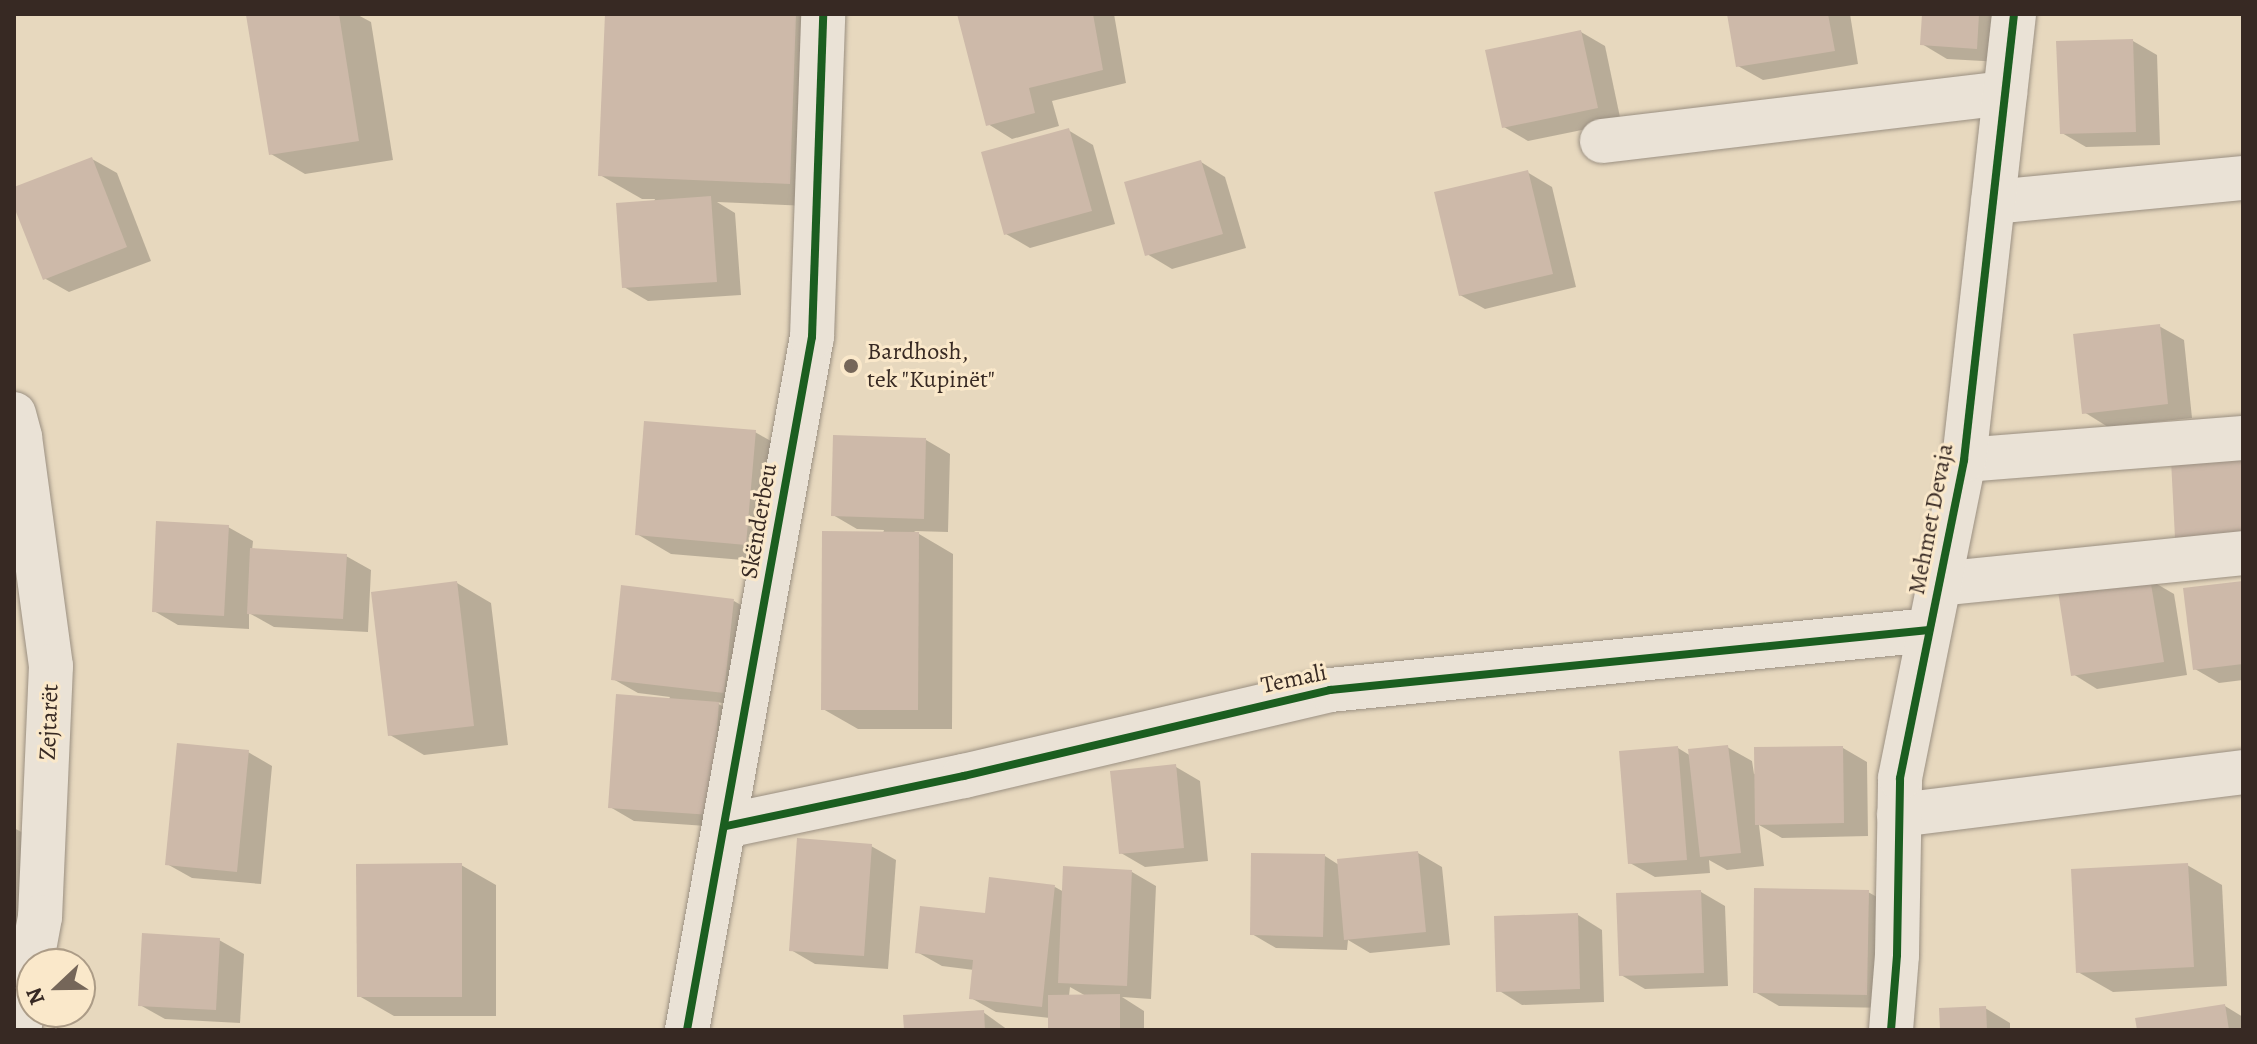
<!DOCTYPE html>
<html>
<head>
<meta charset="utf-8">
<style>
	body { margin:0 }
	#map { position:relative; width:2257px; height:1044px; overflow:hidden; background:#e7d8be; font-family:Alegreya,serif }
	div>[style] { position:absolute }
	.shadow>* { inset:0; background:#0003 }
	.building>* { inset:0; background:#cdb9a9 }
	.roads { filter:drop-shadow(0 0 2px #9b9082) drop-shadow(0 0 2px #9b9082) }
	.minor>* { height:44px; margin:-22px; padding:0 22px; transform-origin:22px; border-radius:22px; background:#eae2d6 }
	.cycleway>* { height:8px; margin:-4px; padding:0 4px; transform-origin:4px; border-radius:4px; background:#1b5e20 }
	.dots>* { width:22px; height:22px; translate:-50% -50%; box-sizing:border-box; border:4px solid #fae8ca; border-radius:50% }
	span { translate:-50% -50%; white-space:nowrap; text-align:center; line-height:1.15; -webkit-text-stroke:6px #fae8ca; paint-order:stroke }
	.poi-label { font-size:24px; color:#372923 }
	.left { translate:0 -50%; text-align:left }
	.street-label { font-size:24px; color:#372923 }
	.frame { position:absolute; inset:0; border:16px solid #372923; pointer-events:none }
	.north { position:absolute; left:16px; top:948px; width:80px; height:80px; box-sizing:border-box; background:#fae8ca; border:2px solid #ac9c87; border-radius:50%; rotate:248deg; font-size:22px; font-weight:700; line-height:32px; text-align:center; color:#372923 }
	.north::after { content:''; display:block; margin:auto; width:28px; height:36px; background:#756659; clip-path:polygon(50% 0,100% 100%,50% 72%,0 100%) }
</style>
</head>
<body>
<div id="map">
	<div class="shadow">
		<i style="clip-path:polygon(263px 14px,356px 14px,371px 22px,393px 160px,305px 174px,271px 154px,248px 16px)"></i>
		<i style="clip-path:polygon(607px 14px,838px 14px,831px 207px,717px 202px,735px 213px,741px 295px,648px 301px,624px 287px,655px 199px,642px 199px,600px 175px)"></i>
		<i style="clip-path:polygon(959px 14px,1114px 14px,1126px 83px,1052px 101px,1059px 126px,1012px 139px,988px 124px)"></i>
		<i style="clip-path:polygon(1729px 14px,1850px 14px,1858px 64px,1763px 80px,1738px 66px)"></i>
		<i style="clip-path:polygon(1924px 14px,2004px 14px,2001px 62px,1947px 59px,1922px 44px)"></i>
		<i style="clip-path:polygon(1581px 32px,1605px 46px,1621px 122px,1528px 141px,1504px 127px)"></i>
		<i style="clip-path:polygon(2133px 41px,2157px 55px,2160px 145px,2086px 147px,2062px 133px)"></i>
		<i style="clip-path:polygon(1068px 130px,1093px 145px,1115px 224px,1030px 248px,1006px 234px)"></i>
		<i style="clip-path:polygon(92px 159px,117px 173px,151px 261px,69px 292px,44px 278px,14px 201px,14px 189px)"></i>
		<i style="clip-path:polygon(1201px 162px,1225px 177px,1246px 248px,1172px 269px,1147px 254px)"></i>
		<i style="clip-path:polygon(1527px 172px,1552px 187px,1576px 287px,1485px 309px,1460px 295px)"></i>
		<i style="clip-path:polygon(2159px 326px,2184px 340px,2192px 418px,2108px 427px,2084px 412px)"></i>
		<i style="clip-path:polygon(755px 432px,790px 452px,780px 563px,671px 554px,637px 534px)"></i>
		<i style="clip-path:polygon(926px 440px,950px 454px,948px 532px,914px 531px,953px 554px,952px 729px,858px 729px,823px 709px,884px 530px,857px 529px,833px 515px)"></i>
		<i style="clip-path:polygon(228px 527px,253px 541px,252px 551px,346px 556px,371px 570px,368px 632px,274px 627px,249px 613px,249px 629px,178px 625px,154px 611px)"></i>
		<i style="clip-path:polygon(2150px 580px,2174px 594px,2187px 675px,2097px 689px,2073px 674px)"></i>
		<i style="clip-path:polygon(457px 583px,491px 603px,508px 745px,424px 755px,390px 735px)"></i>
		<i style="clip-path:polygon(2243px 583px,2243px 680px,2219px 683px,2195px 669px)"></i>
		<i style="clip-path:polygon(734px 601px,758px 615px,748px 706px,715px 702px,743px 718px,735px 828px,634px 821px,610px 807px,670px 697px,638px 693px,613px 679px)"></i>
		<i style="clip-path:polygon(1727px 747px,1752px 761px,1754px 774px,1843px 748px,1867px 762px,1868px 836px,1782px 838px,1759px 825px,1764px 866px,1727px 870px,1709px 860px,1710px 873px,1655px 877px,1630px 863px,1678px 748px,1691px 756px)"></i>
		<i style="clip-path:polygon(248px 752px,272px 766px,261px 884px,192px 878px,167px 864px)"></i>
		<i style="clip-path:polygon(1176px 767px,1200px 781px,1208px 861px,1145px 867px,1121px 853px)"></i>
		<i style="clip-path:polygon(14px 828px,25px 834px,29px 923px,14px 924px)"></i>
		<i style="clip-path:polygon(871px 846px,896px 860px,888px 969px,815px 964px,791px 950px)"></i>
		<i style="clip-path:polygon(1418px 853px,1442px 867px,1450px 945px,1370px 953px,1348px 940px,1347px 950px,1276px 948px,1252px 934px,1325px 856px,1339px 865px)"></i>
		<i style="clip-path:polygon(461px 865px,496px 885px,496px 1016px,394px 1016px,359px 996px)"></i>
		<i style="clip-path:polygon(2187px 865px,2222px 885px,2227px 986px,2113px 992px,2078px 972px)"></i>
		<i style="clip-path:polygon(evenodd,1132px 872px,1156px 886px,1151px 999px,1122px 997px,1144px 1011px,1144px 1030px,1050px 1030px,1050px 1018px,996px 1012px,971px 998px,974px 970px,942px 966px,917px 952px,987px 916px,1055px 887px,1064px 892px,1132px 872px,1070px 987px,1086px 996px,1069px 996px,1070px 987px)"></i>
		<i style="clip-path:polygon(1701px 892px,1725px 906px,1728px 986px,1645px 989px,1621px 975px)"></i>
		<i style="clip-path:polygon(1868px 892px,1893px 906px,1891px 1008px,1779px 1006px,1755px 992px)"></i>
		<i style="clip-path:polygon(1578px 915px,1602px 930px,1604px 1002px,1522px 1005px,1498px 990px)"></i>
		<i style="clip-path:polygon(219px 940px,244px 954px,240px 1023px,165px 1019px,140px 1005px)"></i>
		<i style="clip-path:polygon(2225px 1006px,2243px 1017px,2243px 1030px,2139px 1030px)"></i>
		<i style="clip-path:polygon(1985px 1008px,2010px 1023px,2010px 1030px,1942px 1030px)"></i>
		<i style="clip-path:polygon(983px 1012px,1008px 1030px,906px 1030px)"></i>
	</div>
	<div class="building">
		<i style="clip-path:polygon(339px 14px,359px 141px,269px 155px,246px 15px)"></i>
		<i style="clip-path:polygon(605px 14px,796px 14px,790px 184px,598px 176px)"></i>
		<i style="clip-path:polygon(957px 14px,1093px 14px,1103px 70px,1029px 88px,1035px 113px,986px 126px)"></i>
		<i style="clip-path:polygon(1727px 14px,1828px 14px,1835px 51px,1736px 67px)"></i>
		<i style="clip-path:polygon(1922px 14px,1979px 14px,1977px 49px,1920px 45px)"></i>
		<i style="clip-path:polygon(1581px 30px,1598px 108px,1502px 128px,1485px 50px)"></i>
		<i style="clip-path:polygon(2133px 39px,2136px 132px,2060px 134px,2056px 41px)"></i>
		<i style="clip-path:polygon(1069px 128px,1092px 211px,1004px 235px,981px 152px)"></i>
		<i style="clip-path:polygon(92px 157px,127px 247px,43px 280px,14px 207px,14px 187px)"></i>
		<i style="clip-path:polygon(1201px 160px,1223px 234px,1145px 256px,1124px 182px)"></i>
		<i style="clip-path:polygon(1528px 170px,1553px 274px,1459px 296px,1434px 192px)"></i>
		<i style="clip-path:polygon(711px 196px,717px 282px,622px 288px,616px 203px)"></i>
		<i style="clip-path:polygon(2160px 324px,2168px 404px,2082px 414px,2073px 334px)"></i>
		<i style="clip-path:polygon(644px 421px,756px 430px,746px 545px,635px 535px)"></i>
		<i style="clip-path:polygon(833px 435px,926px 438px,924px 519px,831px 516px)"></i>
		<i style="clip-path:polygon(2243px 455px,2243px 534px,2175px 538px,2171px 460px)"></i>
		<i style="clip-path:polygon(156px 521px,229px 525px,224px 616px,152px 612px)"></i>
		<i style="clip-path:polygon(822px 531px,919px 532px,918px 710px,821px 710px)"></i>
		<i style="clip-path:polygon(250px 548px,347px 554px,343px 619px,247px 614px)"></i>
		<i style="clip-path:polygon(2150px 578px,2164px 662px,2071px 676px,2058px 591px)"></i>
		<i style="clip-path:polygon(457px 581px,474px 726px,388px 736px,371px 592px)"></i>
		<i style="clip-path:polygon(2243px 581px,2243px 664px,2193px 670px,2183px 588px)"></i>
		<i style="clip-path:polygon(621px 585px,734px 599px,724px 693px,611px 680px)"></i>
		<i style="clip-path:polygon(616px 694px,719px 702px,711px 815px,608px 808px)"></i>
		<i style="clip-path:polygon(177px 743px,249px 750px,237px 872px,165px 865px)"></i>
		<i style="clip-path:polygon(1728px 745px,1741px 853px,1700px 857px,1688px 749px)"></i>
		<i style="clip-path:polygon(1678px 746px,1687px 860px,1628px 864px,1619px 751px)"></i>
		<i style="clip-path:polygon(1843px 746px,1844px 823px,1755px 825px,1754px 747px)"></i>
		<i style="clip-path:polygon(1176px 764px,1184px 848px,1119px 854px,1110px 771px)"></i>
		<i style="clip-path:polygon(797px 838px,872px 844px,864px 956px,789px 951px)"></i>
		<i style="clip-path:polygon(1418px 851px,1426px 932px,1344px 940px,1337px 859px)"></i>
		<i style="clip-path:polygon(1251px 853px,1325px 854px,1323px 937px,1250px 935px)"></i>
		<i style="clip-path:polygon(462px 863px,462px 997px,357px 997px,356px 864px)"></i>
		<i style="clip-path:polygon(2188px 863px,2194px 967px,2076px 973px,2071px 869px)"></i>
		<i style="clip-path:polygon(1063px 866px,1132px 870px,1127px 986px,1058px 983px)"></i>
		<i style="clip-path:polygon(989px 877px,1055px 885px,1042px 1007px,969px 999px,973px 960px,915px 953px,920px 906px,985px 913px)"></i>
		<i style="clip-path:polygon(1754px 888px,1869px 890px,1867px 995px,1753px 993px)"></i>
		<i style="clip-path:polygon(1701px 890px,1704px 973px,1619px 976px,1616px 893px)"></i>
		<i style="clip-path:polygon(1578px 913px,1580px 989px,1496px 992px,1494px 916px)"></i>
		<i style="clip-path:polygon(142px 933px,220px 938px,216px 1010px,138px 1006px)"></i>
		<i style="clip-path:polygon(1120px 994px,1120px 1030px,1048px 1030px,1048px 995px)"></i>
		<i style="clip-path:polygon(2225px 1004px,2229px 1030px,2137px 1030px,2135px 1018px)"></i>
		<i style="clip-path:polygon(1986px 1006px,1987px 1030px,1940px 1030px,1939px 1008px)"></i>
		<i style="clip-path:polygon(984px 1010px,985px 1030px,904px 1030px,903px 1015px)"></i>
	</div>
	<div class="roads">
		<div class="minor">
			<i style="left:1602px;top:141px;width:406px;rotate:-6.8deg"></i>
			<i style="left:1993px;top:202px;width:251px;rotate:-5.5deg"></i>
			<i style="left:14px;top:414px;width:24px;rotate:75deg"></i>
			<i style="left:20px;top:437px;width:231px;rotate:82.3deg"></i>
			<i style="left:51px;top:666px;width:251px;rotate:92.5deg"></i>
			<i style="left:40px;top:917px;width:115px;rotate:100.5deg"></i>
			<i style="left:1964px;top:460px;width:280px;rotate:-4.5deg"></i>
			<i style="left:1939px;top:584px;width:306px;rotate:-5.8deg"></i>
			<i style="left:1899px;top:815px;width:347px;rotate:-7.1deg"></i>
			<i style="left:726px;top:826px;width:243px;rotate:-11.9deg"></i>
			<i style="left:964px;top:776px;width:376px;rotate:-13.2deg"></i>
			<i style="left:1330px;top:690px;width:602px;rotate:-5.72deg"></i>
			<i style="left:687px;top:1030px;width:704px;rotate:-79.78deg"></i>
			<i style="left:812px;top:337px;width:323px;rotate:-88deg"></i>
			<i style="left:1891px;top:1030px;width:75px;rotate:-85.4deg"></i>
			<i style="left:1897px;top:955px;width:177px;rotate:-89deg"></i>
			<i style="left:1900px;top:778px;width:324px;rotate:-78.6deg"></i>
			<i style="left:1964px;top:460px;width:449px;rotate:-83.6deg"></i>
		</div>
	</div>
	<div class="cycleway">
		<i style="left:726px;top:826px;width:243px;rotate:-11.9deg"></i>
		<i style="left:964px;top:776px;width:376px;rotate:-13.2deg"></i>
		<i style="left:1330px;top:690px;width:602px;rotate:-5.72deg"></i>
		<i style="left:687px;top:1030px;width:704px;rotate:-79.78deg"></i>
		<i style="left:812px;top:337px;width:323px;rotate:-88deg"></i>
		<i style="left:1891px;top:1030px;width:75px;rotate:-85.4deg"></i>
		<i style="left:1897px;top:955px;width:177px;rotate:-89deg"></i>
		<i style="left:1900px;top:778px;width:324px;rotate:-78.6deg"></i>
		<i style="left:1964px;top:460px;width:449px;rotate:-83.6deg"></i>
	</div>
	<div class="dots">
		<i style="left:851px;top:366px;background:#756659"></i>
	</div>
	<div class="poi-label">
		<span class="left" style="left:867px;top:366px">Bardhosh,<br>tek "Kupinët"</span>
	</div>
	<div class="street-label">
		<span style="left:1931px;top:519px;rotate:-79deg">Mehmet Devaja</span>
		<span style="left:759px;top:521px;rotate:-80deg">Skënderbeu</span>
		<span style="left:1294px;top:679px;rotate:-12deg">Temali</span>
		<span style="left:49px;top:722px;rotate:-88deg">Zejtarët</span>
	</div>
	<div class="frame"></div>
	<div class="north">N</div>
</div>
</body>
</html>
